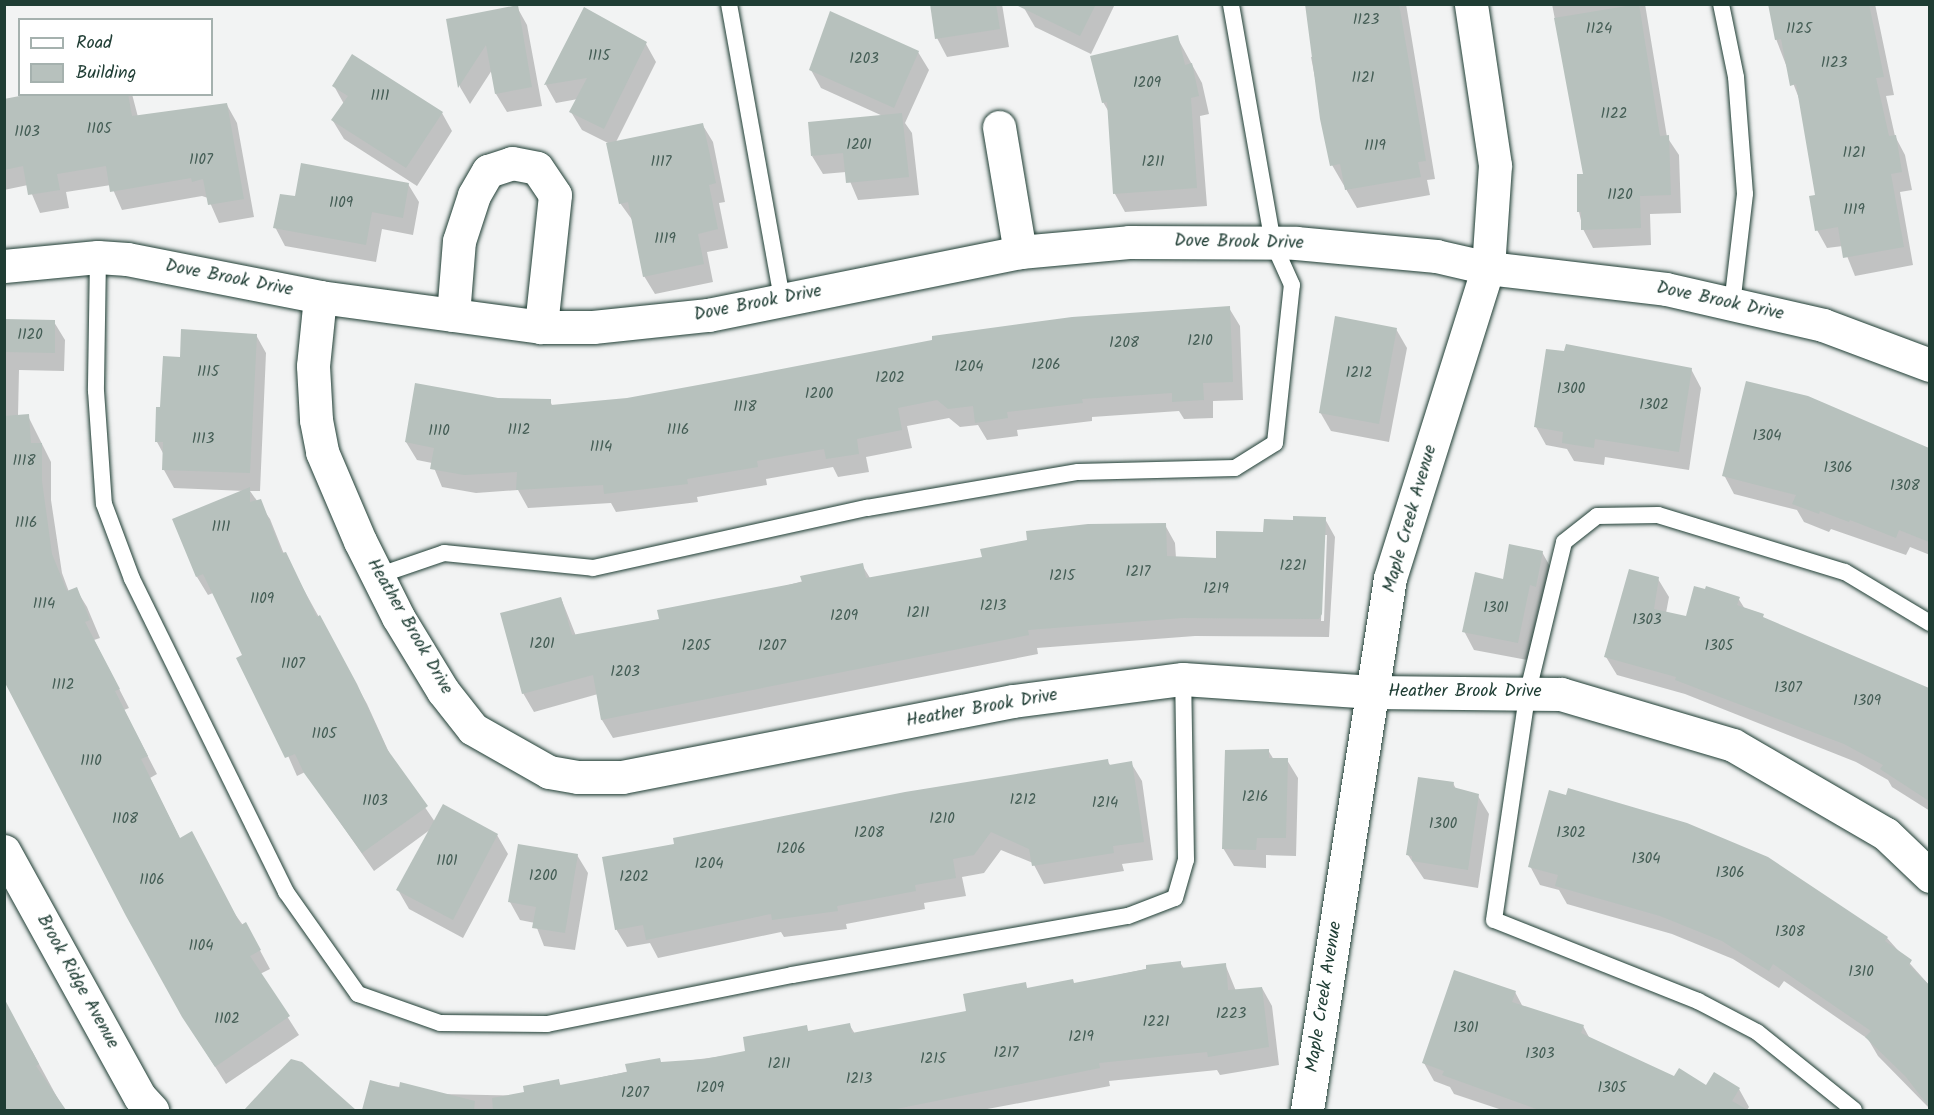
<!DOCTYPE html>
<html>
<head>
<meta charset="utf-8">
<style>
	body { margin:0 }
	#map { position:relative; width:1934px; height:1115px; overflow:hidden; background:#f2f3f3; font-family:Kalam,sans-serif }
	div>[style] { position:absolute }
	.shadow>* { inset:0; background:#0003 }
	.building>* { inset:0; background:#b7c1bd }
	.roads { filter:drop-shadow(0 0 2px #1f3d34) drop-shadow(0 0 2px #1f3d34) }
	.service>* { height:16px; margin:-8px; padding:0 8px; transform-origin:8px; border-radius:8px; background:#fff }
	.minor>* { height:33px; margin:-16.5px; padding:0 16.5px; transform-origin:16.5px; border-radius:16.5px; background:#fff }
	span { translate:-50% -50%; white-space:nowrap; text-align:center; line-height:1.15; -webkit-text-stroke:4.5px #fff; paint-order:stroke }
	.number-label { font-size:15px; color:#455e56 }
	.number-label span { -webkit-text-stroke-width:0 }
	.street-label { font-size:18px; color:#1f3d34 }
	.frame { position:absolute; inset:0; border:6px solid #1f3d34; pointer-events:none }
	.legend { position:absolute; left:18px; top:18px; width:195px; height:78px; box-sizing:border-box; background:#fff; border:2px solid #a5b1ae; margin:0; padding:8px 10px; list-style:none; font-size:18px; color:#1f3d34 }
	.legend li { display:flex; align-items:center; gap:12px; height:30px }
	.legend b { width:30px; border:2px solid #a5b1ae }
</style>
</head>
<body>
<div id="map">
	<div class="shadow">
		<i style="clip-path:polygon(932px 4px,1002px 4px,1009px 47px,947px 57px,937px 38px)"></i>
		<i style="clip-path:polygon(1026px 4px,1115px 4px,1091px 54px,1035px 27px,1024px 8px)"></i>
		<i style="clip-path:polygon(1307px 4px,1406px 4px,1435px 179px,1427px 180px,1430px 195px,1357px 208px,1332px 165px,1311px 57px,1316px 56px)"></i>
		<i style="clip-path:polygon(1552px 4px,1645px 4px,1667px 137px,1679px 155px,1681px 213px,1650px 214px,1651px 245px,1593px 248px,1583px 229px,1579px 212px,1585px 176px)"></i>
		<i style="clip-path:polygon(1770px 4px,1875px 4px,1894px 95px,1886px 96px,1895px 136px,1905px 155px,1912px 190px,1900px 192px,1913px 265px,1855px 276px,1843px 246px,1827px 248px,1817px 230px,1817px 196px,1800px 101px,1776px 39px)"></i>
		<i style="clip-path:polygon(517px 7px,527px 25px,542px 106px,507px 112px,496px 94px,492px 70px,470px 104px,460px 87px,447px 20px)"></i>
		<i style="clip-path:polygon(585px 9px,646px 44px,656px 62px,616px 142px,702px 124px,713px 142px,725px 202px,719px 203px,728px 248px,707px 252px,713px 282px,655px 294px,644px 276px,633px 221px,620px 203px,608px 143px,582px 130px,571px 112px,578px 99px,556px 103px,546px 85px)"></i>
		<i style="clip-path:polygon(831px 13px,918px 52px,929px 70px,905px 123px,912px 133px,919px 195px,858px 200px,846px 172px,823px 174px,812px 156px,885px 117px,821px 88px,811px 70px)"></i>
		<i style="clip-path:polygon(1177px 37px,1202px 83px,1209px 114px,1200px 116px,1207px 206px,1125px 212px,1115px 194px,1110px 114px,1103px 102px)"></i>
		<i style="clip-path:polygon(334px 86px,442px 113px,452px 131px,417px 186px,344px 139px,333px 121px,344px 104px)"></i>
		<i style="clip-path:polygon(43px 94px,132px 94px,138px 117px,227px 105px,237px 123px,254px 217px,219px 223px,208px 198px,202px 196px,122px 210px,111px 185px,66px 192px,69px 208px,40px 213px,28px 185px,4px 190px,4px 102px)"></i>
		<i style="clip-path:polygon(408px 184px,419px 202px,413px 235px,382px 229px,376px 262px,285px 246px,275px 227px,296px 198px)"></i>
		<i style="clip-path:polygon(1229px 308px,1240px 326px,1243px 400px,1213px 401px,1213px 418px,1184px 419px,1179px 411px,1092px 417px,1092px 421px,1017px 430px,1018px 436px,987px 440px,978px 425px,960px 427px,949px 418px,907px 426px,912px 448px,866px 457px,869px 472px,838px 477px,833px 467px,766px 479px,767px 485px,697px 497px,698px 502px,616px 512px,611px 503px,528px 508px,518px 490px,476px 493px,442px 487px,432px 463px,417px 460px,406px 442px,498px 400px,550px 401px,553px 407px,627px 400px)"></i>
		<i style="clip-path:polygon(54px 322px,65px 340px,64px 371px,19px 370px,18px 416px,28px 416px,51px 462px,51px 500px,62px 573px,69px 592px,76px 589px,87px 607px,100px 638px,94px 640px,129px 708px,124px 710px,157px 774px,150px 778px,180px 839px,256px 943px,270px 969px,260px 974px,299px 1035px,226px 1084px,183px 1016px,4px 666px,4px 329px)"></i>
		<i style="clip-path:polygon(1396px 329px,1407px 348px,1389px 442px,1331px 431px,1320px 412px)"></i>
		<i style="clip-path:polygon(256px 335px,266px 353px,260px 491px,250px 491px,270px 519px,284px 554px,367px 704px,392px 759px,435px 822px,497px 835px,508px 854px,463px 938px,409px 909px,398px 890px,431px 829px,374px 871px,305px 772px,297px 776px,244px 656px,213px 593px,208px 595px,197px 577px,174px 520px,245px 491px,174px 488px,164px 470px,164px 455px,157px 442px,161px 408px,182px 359px)"></i>
		<i style="clip-path:polygon(1691px 369px,1701px 388px,1689px 470px,1605px 457px,1604px 465px,1574px 461px,1567px 449px,1546px 445px,1536px 427px)"></i>
		<i style="clip-path:polygon(1807px 398px,1930px 449px,1930px 555px,1910px 547px,1906px 555px,1831px 529px,1829px 532px,1804px 522px,1797px 510px,1734px 494px,1724px 475px)"></i>
		<i style="clip-path:polygon(evenodd,1325px 519px,1335px 537px,1329px 637px,1195px 636px,1037px 648px,1038px 654px,613px 738px,602px 720px,598px 694px,534px 712px,523px 693px,561px 598px,576px 636px,661px 620px,862px 565px,870px 578px,1165px 525px,1175px 543px,1176px 558px,1217px 560px,1265px 534px,1265px 521px,1325px 519px,1324px 535px,1327px 535px,1324px 621px,1321px 621px,1324px 535px)"></i>
		<i style="clip-path:polygon(1542px 552px,1552px 570px,1546px 604px,1540px 603px,1528px 660px,1474px 650px,1464px 631px,1504px 580px)"></i>
		<i style="clip-path:polygon(1658px 579px,1669px 597px,1666px 613px,1687px 618px,1738px 598px,1745px 609px,1766px 620px,1930px 690px,1930px 811px,1892px 787px,1888px 780px,1856px 762px,1685px 694px,1617px 675px,1606px 657px)"></i>
		<i style="clip-path:polygon(1268px 750px,1274px 760px,1287px 760px,1298px 778px,1296px 856px,1266px 855px,1266px 868px,1234px 866px,1223px 848px)"></i>
		<i style="clip-path:polygon(1107px 761px,1111px 766px,1131px 763px,1142px 781px,1153px 860px,1122px 864px,1124px 871px,1044px 884px,1033px 863px,1001px 850px,984px 873px,962px 877px,966px 896px,924px 903px,925px 909px,846px 924px,847px 929px,784px 937px,781px 932px,658px 958px,650px 943px,627px 947px,616px 929px)"></i>
		<i style="clip-path:polygon(1453px 783px,1456px 789px,1478px 796px,1489px 814px,1478px 888px,1424px 879px,1408px 855px)"></i>
		<i style="clip-path:polygon(577px 855px,588px 873px,575px 950px,544px 946px,535px 923px,520px 920px,510px 902px)"></i>
		<i style="clip-path:polygon(1530px 866px,1887px 938px,1930px 986px,1930px 1109px,1878px 1056px,1868px 1039px,1784px 981px,1779px 988px,1733px 959px,1672px 934px,1567px 904px,1559px 890px,1540px 885px)"></i>
		<i style="clip-path:polygon(1180px 962px,1184px 969px,1225px 964px,1236px 991px,1262px 988px,1272px 1006px,1279px 1065px,1220px 1075px,1217px 1070px,1109px 1081px,1110px 1086px,982px 1110px,363px 1110px,371px 1082px,439px 1094px,527px 1096px,558px 1080px,561px 1086px,662px 1064px,747px 1053px,806px 1027px,809px 1032px,849px 1024px,855px 1034px,968px 1012px,1025px 984px,1028px 990px,1074px 984px)"></i>
		<i style="clip-path:polygon(1515px 992px,1523px 1007px,1583px 1026px,1590px 1039px,1675px 1078px,1707px 1087px,1739px 1089px,1749px 1107px,1747px 1110px,1502px 1110px,1454px 1094px,1450px 1087px,1434px 1081px,1424px 1063px)"></i>
		<i style="clip-path:polygon(4px 1042px,32px 1051px,64px 1110px,4px 1110px)"></i>
		<i style="clip-path:polygon(337px 1096px,346px 1110px,256px 1110px,252px 1104px)"></i>
	</div>
	<div class="building">
		<i style="clip-path:polygon(930px 4px,996px 4px,1000px 29px,935px 39px)"></i>
		<i style="clip-path:polygon(1014px 4px,1096px 4px,1080px 36px)"></i>
		<i style="clip-path:polygon(1305px 4px,1399px 4px,1426px 161px,1418px 162px,1421px 177px,1345px 190px,1340px 164px,1330px 166px,1320px 119px)"></i>
		<i style="clip-path:polygon(1639px 4px,1660px 136px,1669px 135px,1671px 195px,1640px 196px,1641px 228px,1581px 230px,1581px 212px,1577px 212px,1577px 174px,1583px 174px,1554px 18px)"></i>
		<i style="clip-path:polygon(1768px 4px,1869px 4px,1884px 77px,1876px 78px,1889px 136px,1896px 135px,1902px 172px,1891px 174px,1904px 247px,1843px 258px,1838px 227px,1815px 231px,1809px 196px,1815px 195px,1796px 84px,1790px 86px,1781px 39px,1775px 40px)"></i>
		<i style="clip-path:polygon(518px 5px,532px 87px,495px 94px,486px 45px,458px 88px,446px 19px)"></i>
		<i style="clip-path:polygon(584px 7px,647px 42px,604px 129px,569px 112px,587px 78px,544px 85px)"></i>
		<i style="clip-path:polygon(830px 11px,919px 51px,894px 108px,809px 70px)"></i>
		<i style="clip-path:polygon(1178px 35px,1185px 65px,1192px 63px,1199px 96px,1191px 98px,1197px 188px,1113px 194px,1107px 102px,1102px 103px,1090px 56px)"></i>
		<i style="clip-path:polygon(352px 54px,443px 112px,406px 168px,331px 120px,348px 96px,332px 86px)"></i>
		<i style="clip-path:polygon(30px 94px,128px 94px,132px 116px,227px 103px,244px 199px,208px 205px,203px 179px,192px 182px,191px 178px,110px 192px,106px 166px,57px 174px,60px 190px,28px 195px,23px 166px,4px 170px,4px 99px)"></i>
		<i style="clip-path:polygon(902px 113px,909px 177px,846px 183px,843px 153px,811px 156px,808px 122px)"></i>
		<i style="clip-path:polygon(703px 123px,716px 183px,709px 185px,718px 229px,698px 234px,704px 264px,643px 277px,628px 202px,619px 204px,606px 143px)"></i>
		<i style="clip-path:polygon(301px 163px,409px 183px,403px 218px,372px 212px,366px 245px,273px 228px,280px 194px,295px 196px)"></i>
		<i style="clip-path:polygon(1230px 306px,1233px 382px,1203px 383px,1204px 400px,1172px 402px,1172px 393px,1082px 399px,1083px 403px,1007px 412px,1008px 418px,975px 423px,973px 406px,948px 409px,937px 400px,898px 408px,902px 430px,857px 439px,859px 454px,826px 459px,824px 449px,757px 461px,758px 467px,687px 479px,688px 484px,604px 494px,603px 485px,516px 490px,517px 472px,464px 475px,430px 469px,434px 448px,405px 442px,415px 383px,498px 398px,551px 399px,551px 405px,627px 398px,709px 383px,932px 340px,932px 336px,1072px 317px)"></i>
		<i style="clip-path:polygon(1335px 316px,1397px 328px,1379px 424px,1319px 413px)"></i>
		<i style="clip-path:polygon(4px 319px,55px 320px,55px 353px,4px 352px)"></i>
		<i style="clip-path:polygon(181px 329px,257px 334px,250px 473px,162px 470px,163px 442px,155px 442px,156px 407px,160px 407px,163px 356px,180px 357px)"></i>
		<i style="clip-path:polygon(1566px 344px,1692px 368px,1679px 452px,1595px 439px,1594px 448px,1562px 443px,1563px 432px,1534px 427px,1546px 349px,1564px 351px)"></i>
		<i style="clip-path:polygon(1746px 381px,1808px 396px,1929px 448px,1929px 542px,1899px 530px,1896px 538px,1850px 520px,1849px 522px,1820px 511px,1819px 514px,1792px 504px,1796px 495px,1722px 476px)"></i>
		<i style="clip-path:polygon(29px 414px,31px 443px,42px 443px,42px 481px,52px 554px,67px 591px,77px 587px,90px 620px,85px 622px,120px 689px,115px 691px,148px 756px,141px 759px,180px 838px,192px 831px,241px 925px,246px 922px,261px 950px,250px 956px,290px 1016px,215px 1067px,182px 1017px,126px 916px,4px 681px,4px 416px)"></i>
		<i style="clip-path:polygon(250px 487px,250px 502px,261px 499px,282px 553px,286px 552px,317px 617px,320px 615px,357px 684px,387px 749px,428px 806px,362px 853px,304px 773px,295px 754px,285px 758px,236px 658px,242px 655px,203px 574px,196px 577px,172px 519px)"></i>
		<i style="clip-path:polygon(1293px 516px,1326px 517px,1322px 614px,1319px 619px,1183px 618px,1028px 630px,1029px 635px,601px 720px,593px 675px,522px 694px,500px 613px,561px 597px,572px 635px,659px 619px,657px 610px,802px 582px,800px 576px,863px 563px,866px 578px,982px 557px,980px 549px,1027px 540px,1026px 531px,1088px 524px,1166px 523px,1167px 556px,1216px 558px,1216px 531px,1263px 532px,1264px 519px,1293px 520px)"></i>
		<i style="clip-path:polygon(1509px 544px,1543px 551px,1536px 587px,1530px 585px,1518px 643px,1462px 632px,1475px 572px,1503px 579px)"></i>
		<i style="clip-path:polygon(1629px 569px,1659px 577px,1654px 609px,1686px 616px,1694px 586px,1705px 589px,1706px 586px,1740px 597px,1737px 605px,1764px 614px,1763px 617px,1929px 688px,1929px 801px,1880px 769px,1883px 765px,1844px 744px,1675px 680px,1676px 677px,1604px 657px)"></i>
		<i style="clip-path:polygon(1269px 749px,1269px 758px,1288px 758px,1286px 838px,1257px 838px,1256px 850px,1222px 849px,1225px 750px)"></i>
		<i style="clip-path:polygon(1108px 759px,1109px 765px,1132px 761px,1144px 842px,1113px 846px,1114px 853px,1032px 866px,1029px 849px,991px 832px,974px 855px,953px 859px,956px 878px,915px 885px,916px 891px,837px 906px,838px 911px,772px 920px,771px 914px,646px 940px,643px 925px,615px 930px,602px 857px,674px 844px,673px 838px,905px 792px)"></i>
		<i style="clip-path:polygon(1418px 777px,1454px 782px,1453px 787px,1479px 794px,1468px 870px,1412px 861px,1412px 856px,1406px 855px)"></i>
		<i style="clip-path:polygon(1568px 788px,1687px 823px,1768px 857px,1888px 937px,1885px 941px,1912px 960px,1909px 965px,1929px 985px,1929px 1107px,1906px 1077px,1865px 1037px,1871px 1031px,1773px 964px,1769px 971px,1722px 941px,1660px 916px,1555px 886px,1558px 875px,1528px 867px,1549px 790px,1566px 795px)"></i>
		<i style="clip-path:polygon(443px 804px,498px 834px,453px 920px,396px 890px)"></i>
		<i style="clip-path:polygon(518px 844px,578px 854px,565px 933px,532px 928px,536px 907px,508px 902px)"></i>
		<i style="clip-path:polygon(1181px 961px,1181px 968px,1226px 963px,1228px 990px,1262px 987px,1269px 1047px,1208px 1057px,1207px 1052px,1099px 1063px,1100px 1068px,891px 1110px,493px 1110px,492px 1098px,524px 1092px,523px 1086px,559px 1079px,560px 1085px,627px 1072px,625px 1064px,660px 1058px,661px 1062px,705px 1059px,745px 1051px,743px 1037px,807px 1025px,808px 1031px,850px 1023px,852px 1033px,966px 1011px,963px 994px,1026px 982px,1027px 988px,1073px 979px,1074px 983px,1146px 969px,1146px 965px)"></i>
		<i style="clip-path:polygon(1454px 970px,1516px 991px,1512px 1002px,1584px 1025px,1581px 1033px,1674px 1076px,1679px 1068px,1706px 1085px,1714px 1072px,1740px 1088px,1732px 1101px,1748px 1110px,1539px 1110px,1442px 1075px,1444px 1071px,1422px 1063px)"></i>
		<i style="clip-path:polygon(4px 998px,39px 1064px,36px 1066px,66px 1110px,4px 1110px)"></i>
		<i style="clip-path:polygon(291px 1059px,302px 1062px,356px 1110px,244px 1110px)"></i>
		<i style="clip-path:polygon(370px 1080px,399px 1088px,400px 1082px,475px 1101px,474px 1110px,362px 1110px)"></i>
	</div>
	<div class="roads">
		<div class="service">
			<i style="left:729px;top:4px;width:301px;rotate:79.8deg"></i>
			<i style="left:1721px;top:4px;width:75px;rotate:78.4deg"></i>
			<i style="left:1736px;top:77px;width:117px;rotate:85.6deg"></i>
			<i style="left:1745px;top:194px;width:111px;rotate:96.7deg"></i>
			<i style="left:98px;top:257px;width:134px;rotate:90.9deg"></i>
			<i style="left:96px;top:391px;width:113px;rotate:86deg"></i>
			<i style="left:104px;top:504px;width:80px;rotate:69.5deg"></i>
			<i style="left:132px;top:579px;width:349px;rotate:63.8deg"></i>
			<i style="left:286px;top:892px;width:125px;rotate:54.8deg"></i>
			<i style="left:358px;top:994px;width:87px;rotate:19.5deg"></i>
			<i style="left:440px;top:1023px;width:107px;rotate:0.5deg"></i>
			<i style="left:547px;top:1024px;width:250px;rotate:-11.3deg"></i>
			<i style="left:792px;top:975px;width:341px;rotate:-10deg"></i>
			<i style="left:1128px;top:916px;width:50px;rotate:-21deg"></i>
			<i style="left:1175px;top:898px;width:40px;rotate:-74deg"></i>
			<i style="left:1186px;top:860px;width:181px;rotate:-90.9deg"></i>
			<i style="left:377px;top:576px;width:71px;rotate:-18.9deg"></i>
			<i style="left:444px;top:553px;width:150px;rotate:5.7deg"></i>
			<i style="left:593px;top:568px;width:280px;rotate:-12.4deg"></i>
			<i style="left:867px;top:508px;width:214px;rotate:-9.7deg"></i>
			<i style="left:1078px;top:472px;width:157px;rotate:-1.5deg"></i>
			<i style="left:1235px;top:468px;width:47px;rotate:-32deg"></i>
			<i style="left:1275px;top:443px;width:159px;rotate:-83.9deg"></i>
			<i style="left:1292px;top:285px;width:46px;rotate:-114.3deg"></i>
			<i style="left:1273px;top:243px;width:243px;rotate:-100deg"></i>
			<i style="left:1854px;top:1110px;width:124px;rotate:-141.2deg"></i>
			<i style="left:1757px;top:1032px;width:67px;rotate:-152.3deg"></i>
			<i style="left:1698px;top:1001px;width:219px;rotate:-158.3deg"></i>
			<i style="left:1494px;top:920px;width:232px;rotate:-81.6deg"></i>
			<i style="left:1528px;top:691px;width:153px;rotate:-76.4deg"></i>
			<i style="left:1564px;top:542px;width:42px;rotate:-38.2deg"></i>
			<i style="left:1597px;top:516px;width:61px;rotate:-0.9deg"></i>
			<i style="left:1658px;top:515px;width:195px;rotate:17deg"></i>
			<i style="left:1845px;top:572px;width:99px;rotate:31deg"></i>
		</div>
		<div class="minor">
			<i style="left:999px;top:127px;width:127px;rotate:80.5deg"></i>
			<i style="left:4px;top:266px;width:94px;rotate:-5.5deg"></i>
			<i style="left:98px;top:257px;width:29px;rotate:4deg"></i>
			<i style="left:127px;top:259px;width:197px;rotate:11.1deg"></i>
			<i style="left:320px;top:297px;width:223px;rotate:7.7deg"></i>
			<i style="left:541px;top:327px;width:52px"></i>
			<i style="left:593px;top:327px;width:116px;rotate:-6deg"></i>
			<i style="left:708px;top:315px;width:318px;rotate:-11.4deg"></i>
			<i style="left:1020px;top:252px;width:109px;rotate:-5.2deg"></i>
			<i style="left:1129px;top:242px;width:167px;rotate:0.3deg"></i>
			<i style="left:1296px;top:243px;width:141px;rotate:5.3deg"></i>
			<i style="left:1436px;top:256px;width:53px;rotate:13deg"></i>
			<i style="left:1488px;top:268px;width:179px;rotate:6.7deg"></i>
			<i style="left:1666px;top:289px;width:161px;rotate:12.9deg"></i>
			<i style="left:1823px;top:325px;width:114px;rotate:20.5deg"></i>
			<i style="left:320px;top:297px;width:69px;rotate:95.8deg"></i>
			<i style="left:313px;top:366px;width:54px;rotate:86.8deg"></i>
			<i style="left:316px;top:420px;width:33px;rotate:79deg"></i>
			<i style="left:322px;top:452px;width:97px;rotate:66.9deg"></i>
			<i style="left:360px;top:541px;width:85px;rotate:63.4deg"></i>
			<i style="left:398px;top:617px;width:87px;rotate:58.7deg"></i>
			<i style="left:443px;top:691px;width:48px;rotate:51.7deg"></i>
			<i style="left:473px;top:729px;width:87px;rotate:29.5deg"></i>
			<i style="left:549px;top:772px;width:29px;rotate:10deg"></i>
			<i style="left:578px;top:777px;width:44px"></i>
			<i style="left:622px;top:777px;width:398px;rotate:-11deg"></i>
			<i style="left:1013px;top:701px;width:171px;rotate:-7.4deg"></i>
			<i style="left:1183px;top:679px;width:190px;rotate:3.9deg"></i>
			<i style="left:1373px;top:692px;width:188px;rotate:0.6deg"></i>
			<i style="left:1561px;top:694px;width:179px;rotate:16.5deg"></i>
			<i style="left:1733px;top:745px;width:177px;rotate:30.2deg"></i>
			<i style="left:1886px;top:834px;width:61px;rotate:43.7deg"></i>
			<i style="left:453px;top:315px;width:74px;rotate:-85.4deg"></i>
			<i style="left:459px;top:241px;width:48px;rotate:-71.9deg"></i>
			<i style="left:474px;top:195px;width:28px;rotate:-60deg"></i>
			<i style="left:488px;top:171px;width:25px;rotate:-18deg"></i>
			<i style="left:512px;top:163px;width:25px;rotate:11deg"></i>
			<i style="left:537px;top:168px;width:32px;rotate:56deg"></i>
			<i style="left:555px;top:195px;width:133px;rotate:96.1deg"></i>
			<i style="left:4px;top:851px;width:281px;rotate:61.1deg"></i>
			<i style="left:140px;top:1097px;width:18px;rotate:47deg"></i>
			<i style="left:1307px;top:1110px;width:538px;rotate:-81.13deg"></i>
			<i style="left:1390px;top:578px;width:325px;rotate:-72.5deg"></i>
			<i style="left:1488px;top:268px;width:103px;rotate:-86.1deg"></i>
			<i style="left:1495px;top:165px;width:163px;rotate:-98.5deg"></i>
		</div>
	</div>
	<div class="number-label">
		<span style="left:1366px;top:21px">1123</span>
		<span style="left:1599px;top:30px">1124</span>
		<span style="left:1799px;top:30px">1125</span>
		<span style="left:599px;top:57px">1115</span>
		<span style="left:864px;top:60px">1203</span>
		<span style="left:1834px;top:64px">1123</span>
		<span style="left:1363px;top:79px">1121</span>
		<span style="left:1147px;top:84px">1209</span>
		<span style="left:380px;top:97px">1111</span>
		<span style="left:1614px;top:115px">1122</span>
		<span style="left:99px;top:130px">1105</span>
		<span style="left:27px;top:133px">1103</span>
		<span style="left:859px;top:146px">1201</span>
		<span style="left:1375px;top:147px">1119</span>
		<span style="left:1854px;top:154px">1121</span>
		<span style="left:201px;top:161px">1107</span>
		<span style="left:661px;top:163px">1117</span>
		<span style="left:1153px;top:163px">1211</span>
		<span style="left:1620px;top:196px">1120</span>
		<span style="left:341px;top:204px">1109</span>
		<span style="left:1854px;top:211px">1119</span>
		<span style="left:665px;top:240px">1119</span>
		<span style="left:30px;top:336px">1120</span>
		<span style="left:1200px;top:342px">1210</span>
		<span style="left:1124px;top:344px">1208</span>
		<span style="left:1046px;top:366px">1206</span>
		<span style="left:969px;top:368px">1204</span>
		<span style="left:208px;top:373px">1115</span>
		<span style="left:1359px;top:374px">1212</span>
		<span style="left:890px;top:379px">1202</span>
		<span style="left:1571px;top:390px">1300</span>
		<span style="left:819px;top:395px">1200</span>
		<span style="left:1654px;top:406px">1302</span>
		<span style="left:745px;top:408px">1118</span>
		<span style="left:519px;top:431px">1112</span>
		<span style="left:678px;top:431px">1116</span>
		<span style="left:439px;top:432px">1110</span>
		<span style="left:1767px;top:437px">1304</span>
		<span style="left:203px;top:440px">1113</span>
		<span style="left:601px;top:448px">1114</span>
		<span style="left:24px;top:462px">1118</span>
		<span style="left:1838px;top:469px">1306</span>
		<span style="left:1905px;top:487px">1308</span>
		<span style="left:26px;top:524px">1116</span>
		<span style="left:221px;top:528px">1111</span>
		<span style="left:1293px;top:567px">1221</span>
		<span style="left:1138px;top:573px">1217</span>
		<span style="left:1062px;top:577px">1215</span>
		<span style="left:1216px;top:590px">1219</span>
		<span style="left:262px;top:600px">1109</span>
		<span style="left:44px;top:605px">1114</span>
		<span style="left:993px;top:607px">1213</span>
		<span style="left:1496px;top:609px">1301</span>
		<span style="left:918px;top:614px">1211</span>
		<span style="left:844px;top:617px">1209</span>
		<span style="left:1647px;top:621px">1303</span>
		<span style="left:542px;top:645px">1201</span>
		<span style="left:696px;top:647px">1205</span>
		<span style="left:772px;top:647px">1207</span>
		<span style="left:1719px;top:647px">1305</span>
		<span style="left:293px;top:665px">1107</span>
		<span style="left:625px;top:673px">1203</span>
		<span style="left:63px;top:686px">1112</span>
		<span style="left:1788px;top:689px">1307</span>
		<span style="left:1867px;top:702px">1309</span>
		<span style="left:324px;top:735px">1105</span>
		<span style="left:91px;top:762px">1110</span>
		<span style="left:1255px;top:798px">1216</span>
		<span style="left:1023px;top:801px">1212</span>
		<span style="left:375px;top:802px">1103</span>
		<span style="left:1105px;top:804px">1214</span>
		<span style="left:125px;top:820px">1108</span>
		<span style="left:942px;top:820px">1210</span>
		<span style="left:1443px;top:825px">1300</span>
		<span style="left:869px;top:834px">1208</span>
		<span style="left:1571px;top:834px">1302</span>
		<span style="left:791px;top:850px">1206</span>
		<span style="left:1646px;top:860px">1304</span>
		<span style="left:447px;top:862px">1101</span>
		<span style="left:709px;top:865px">1204</span>
		<span style="left:1730px;top:874px">1306</span>
		<span style="left:543px;top:877px">1200</span>
		<span style="left:634px;top:878px">1202</span>
		<span style="left:152px;top:881px">1106</span>
		<span style="left:1790px;top:933px">1308</span>
		<span style="left:201px;top:947px">1104</span>
		<span style="left:1861px;top:973px">1310</span>
		<span style="left:1231px;top:1015px">1223</span>
		<span style="left:227px;top:1020px">1102</span>
		<span style="left:1156px;top:1023px">1221</span>
		<span style="left:1466px;top:1029px">1301</span>
		<span style="left:1081px;top:1038px">1219</span>
		<span style="left:1006px;top:1054px">1217</span>
		<span style="left:1540px;top:1055px">1303</span>
		<span style="left:933px;top:1060px">1215</span>
		<span style="left:779px;top:1065px">1211</span>
		<span style="left:859px;top:1080px">1213</span>
		<span style="left:710px;top:1089px">1209</span>
		<span style="left:1612px;top:1089px">1305</span>
		<span style="left:635px;top:1094px">1207</span>
	</div>
	<div class="street-label">
		<span style="left:1239px;top:243px;rotate:1deg">Dove Brook Drive</span>
		<span style="left:229px;top:279px;rotate:11deg">Dove Brook Drive</span>
		<span style="left:1720px;top:302px;rotate:12deg">Dove Brook Drive</span>
		<span style="left:758px;top:304px;rotate:-11deg">Dove Brook Drive</span>
		<span style="left:1411px;top:519px;rotate:-74deg">Maple Creek Avenue</span>
		<span style="left:409px;top:627px;rotate:60deg">Heather Brook Drive</span>
		<span style="left:1465px;top:692px">Heather Brook Drive</span>
		<span style="left:982px;top:709px;rotate:-10deg">Heather Brook Drive</span>
		<span style="left:77px;top:982px;rotate:61deg">Brook Ridge Avenue</span>
		<span style="left:1325px;top:997px;rotate:-81deg">Maple Creek Avenue</span>
	</div>
	<div class="frame"></div>
	<ul class="legend">
	<li><b style="height:8px;background:#fff"></b>Road</li>
	<li><b style="height:16px;background:#b7c1bd"></b>Building</li>
	</ul>
</div>
</body>
</html>
